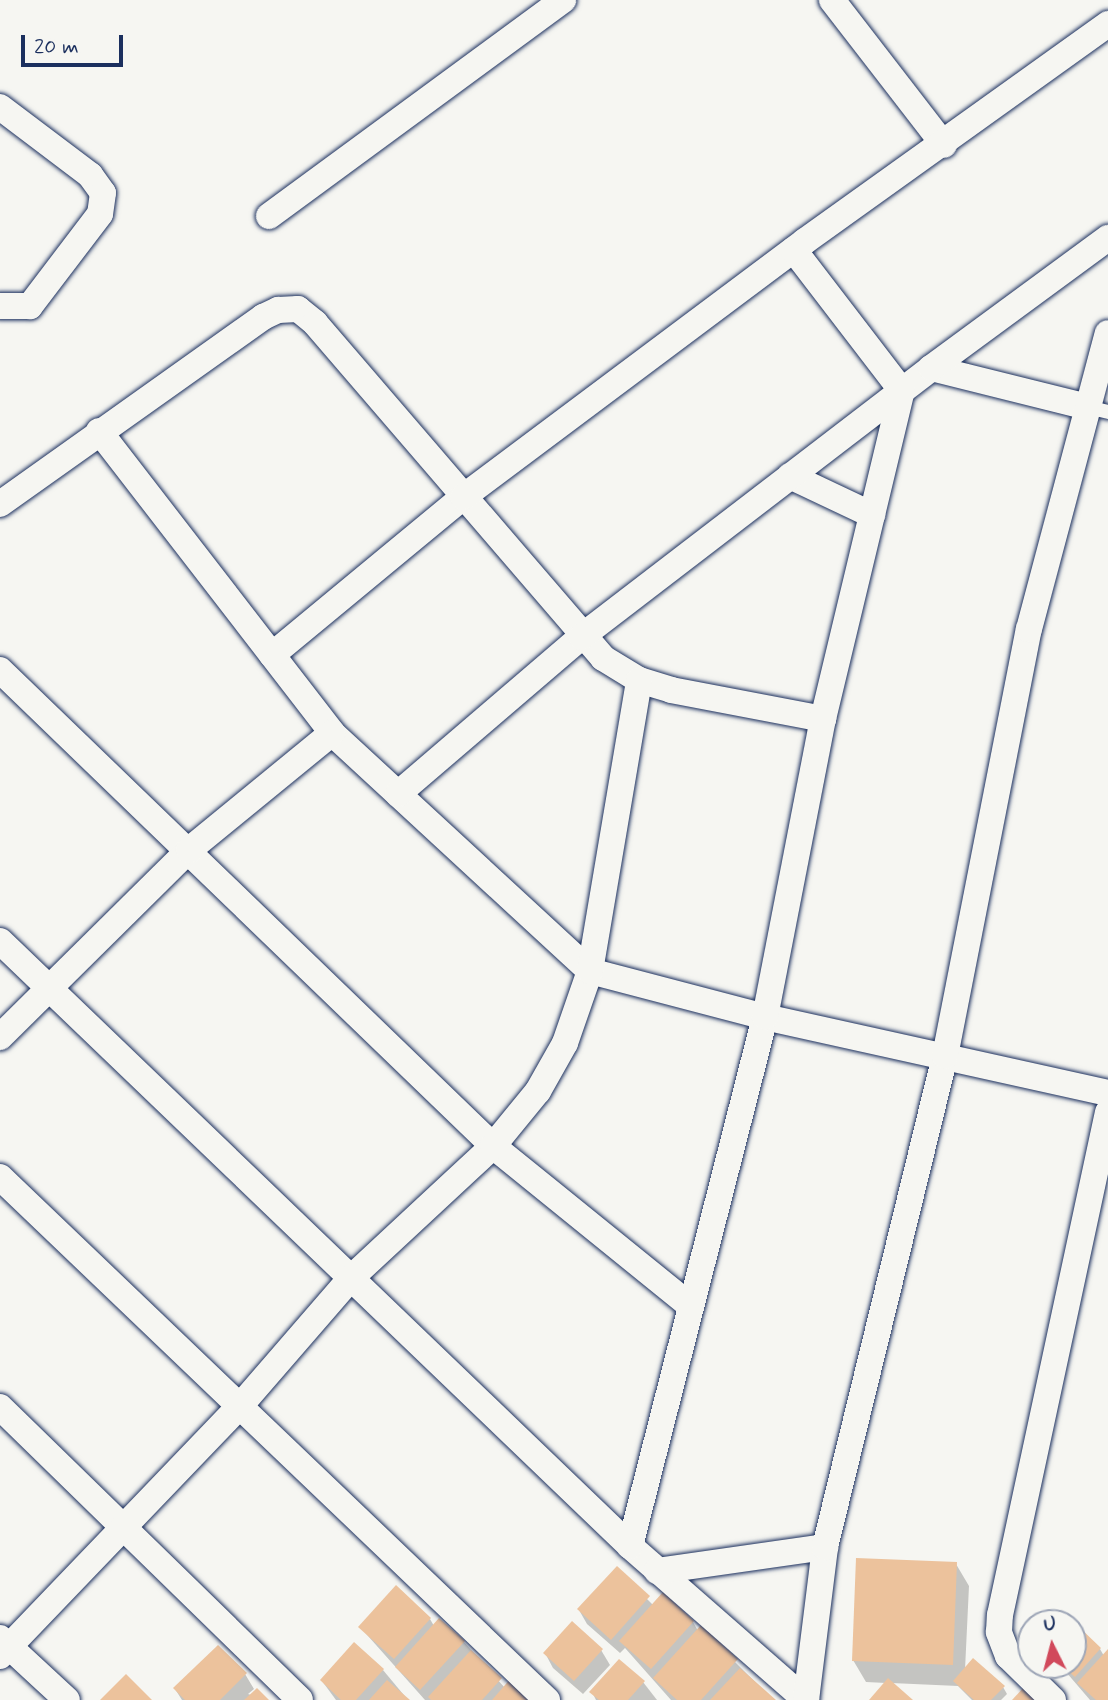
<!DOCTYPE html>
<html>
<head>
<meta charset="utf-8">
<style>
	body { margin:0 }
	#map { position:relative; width:1108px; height:1700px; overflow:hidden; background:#f6f6f2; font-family:Mynerve,sans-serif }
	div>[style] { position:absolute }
	.shadow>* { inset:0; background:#0003 }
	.building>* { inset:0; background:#ecc29c }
	.roads { filter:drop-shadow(0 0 2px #1b2f5e) drop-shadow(0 0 2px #1b2f5e) }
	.lane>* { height:14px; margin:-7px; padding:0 7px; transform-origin:7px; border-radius:7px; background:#f6f6f2 }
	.street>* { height:26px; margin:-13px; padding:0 13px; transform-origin:13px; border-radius:13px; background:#f6f6f2 }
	span { translate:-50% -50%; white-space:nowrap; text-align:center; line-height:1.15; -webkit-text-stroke:6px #f6f6f2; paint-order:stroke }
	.north { position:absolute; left:1017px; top:1609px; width:70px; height:70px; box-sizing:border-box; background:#f6f6f2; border:2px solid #9ea6b7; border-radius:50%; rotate:354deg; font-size:19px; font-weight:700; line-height:28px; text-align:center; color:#1b2f5e }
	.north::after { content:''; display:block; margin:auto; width:24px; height:32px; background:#d1495b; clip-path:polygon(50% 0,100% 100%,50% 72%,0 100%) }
	.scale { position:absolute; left:21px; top:35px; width:102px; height:32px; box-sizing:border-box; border:4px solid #1b2f5e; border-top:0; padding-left:9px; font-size:21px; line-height:24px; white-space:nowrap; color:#1b2f5e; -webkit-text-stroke:5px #f6f6f2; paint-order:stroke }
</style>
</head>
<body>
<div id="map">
	<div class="shadow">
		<i style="clip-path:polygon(956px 1564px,969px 1586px,965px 1670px,1003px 1687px,1007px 1694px,1001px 1700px,972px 1700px,958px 1686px,891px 1683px,910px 1700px,871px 1700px,886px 1683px,866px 1682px,853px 1660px)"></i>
		<i style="clip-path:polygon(617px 1569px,653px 1605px,693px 1622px,698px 1631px,701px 1628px,773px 1700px,671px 1700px,625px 1648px,620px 1653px,587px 1624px,579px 1610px)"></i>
		<i style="clip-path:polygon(430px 1619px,434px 1626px,464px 1642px,505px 1688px,533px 1700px,425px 1700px,360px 1627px)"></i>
		<i style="clip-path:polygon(1073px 1634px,1100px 1649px,1104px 1656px,1108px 1651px,1108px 1700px,1090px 1700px,1060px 1665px,1073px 1665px)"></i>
		<i style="clip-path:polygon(601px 1650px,610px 1665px,583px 1694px,553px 1668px,545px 1653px)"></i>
		<i style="clip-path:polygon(383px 1670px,408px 1700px,336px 1700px,322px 1681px)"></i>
		<i style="clip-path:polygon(245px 1674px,254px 1689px,248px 1694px,267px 1700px,182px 1700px,175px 1689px)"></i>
		<i style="clip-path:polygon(643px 1682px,657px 1700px,596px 1700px,592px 1692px)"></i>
	</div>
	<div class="building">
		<i style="clip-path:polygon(856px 1558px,957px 1562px,953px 1665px,852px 1661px)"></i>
		<i style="clip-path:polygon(617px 1566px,650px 1596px,611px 1640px,577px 1609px)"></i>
		<i style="clip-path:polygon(396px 1585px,431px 1618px,394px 1659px,358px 1627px)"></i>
		<i style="clip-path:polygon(663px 1592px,694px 1621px,651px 1669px,619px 1641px)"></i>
		<i style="clip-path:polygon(439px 1618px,465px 1641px,420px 1690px,395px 1667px)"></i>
		<i style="clip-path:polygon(572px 1621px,603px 1649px,574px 1681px,543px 1653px)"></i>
		<i style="clip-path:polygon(701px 1625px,738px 1659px,701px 1700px,677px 1700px,653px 1678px)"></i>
		<i style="clip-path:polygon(1078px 1626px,1101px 1648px,1075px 1677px,1061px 1665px,1073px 1665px,1073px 1631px)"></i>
		<i style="clip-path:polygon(354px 1642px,384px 1669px,356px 1700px,341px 1700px,320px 1680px)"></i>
		<i style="clip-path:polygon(218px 1645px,247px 1673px,220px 1700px,185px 1700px,173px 1688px)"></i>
		<i style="clip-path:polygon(1108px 1649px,1108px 1700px,1096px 1700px,1077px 1683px)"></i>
		<i style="clip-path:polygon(471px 1650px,502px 1678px,482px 1700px,431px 1700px,428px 1697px)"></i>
		<i style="clip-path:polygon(973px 1658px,1005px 1686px,991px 1700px,974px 1700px,953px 1681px)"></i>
		<i style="clip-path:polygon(619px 1659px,645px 1681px,628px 1700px,599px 1700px,589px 1692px)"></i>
		<i style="clip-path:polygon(740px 1668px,776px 1700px,710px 1700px)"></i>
		<i style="clip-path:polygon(126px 1674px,152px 1700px,100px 1700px)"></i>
		<i style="clip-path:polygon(511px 1678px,535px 1700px,492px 1700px)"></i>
		<i style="clip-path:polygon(888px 1678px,913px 1700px,869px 1700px)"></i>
		<i style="clip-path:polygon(387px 1680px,410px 1700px,369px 1700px)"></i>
		<i style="clip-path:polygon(1024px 1687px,1039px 1700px,1012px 1700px)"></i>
		<i style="clip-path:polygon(257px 1688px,269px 1700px,244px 1700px)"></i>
	</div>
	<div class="roads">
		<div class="lane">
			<i style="left:1087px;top:407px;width:22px;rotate:13deg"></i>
		</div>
		<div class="street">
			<i style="left:832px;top:0;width:183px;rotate:52.3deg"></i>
			<i style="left:0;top:107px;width:113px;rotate:37.1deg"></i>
			<i style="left:90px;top:175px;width:22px;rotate:54deg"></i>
			<i style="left:103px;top:193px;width:21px;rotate:98deg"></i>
			<i style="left:100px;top:214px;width:116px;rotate:127.3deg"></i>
			<i style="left:30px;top:306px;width:30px;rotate:180deg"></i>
			<i style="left:269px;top:216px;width:365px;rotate:-36.3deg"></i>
			<i style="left:931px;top:368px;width:161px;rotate:14deg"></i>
			<i style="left:99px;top:431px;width:381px;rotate:52.3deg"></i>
			<i style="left:332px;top:733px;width:351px;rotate:42.7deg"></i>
			<i style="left:590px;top:971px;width:181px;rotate:14.7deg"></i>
			<i style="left:765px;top:1017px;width:351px;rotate:12.5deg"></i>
			<i style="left:790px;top:476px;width:91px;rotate:25.4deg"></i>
			<i style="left:0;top:504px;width:323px;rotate:-35.4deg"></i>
			<i style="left:263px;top:317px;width:17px;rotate:-25deg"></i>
			<i style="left:278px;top:310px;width:20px;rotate:-3deg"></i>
			<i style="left:298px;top:309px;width:22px;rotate:39deg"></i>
			<i style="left:315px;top:323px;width:442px;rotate:49.3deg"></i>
			<i style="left:603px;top:658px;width:42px;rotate:31.4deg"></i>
			<i style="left:639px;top:680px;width:34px;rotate:17deg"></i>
			<i style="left:671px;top:690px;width:155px;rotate:10.8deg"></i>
			<i style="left:272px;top:655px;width:248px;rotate:-39.6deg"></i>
			<i style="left:463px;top:497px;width:427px;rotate:-36.8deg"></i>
			<i style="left:805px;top:241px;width:373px;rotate:-35.6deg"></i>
			<i style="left:0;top:670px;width:685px;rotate:43.99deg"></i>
			<i style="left:493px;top:1146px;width:252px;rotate:39deg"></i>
			<i style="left:398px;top:794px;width:241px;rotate:-40.6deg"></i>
			<i style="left:581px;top:637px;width:441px;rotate:-37.5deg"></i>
			<i style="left:931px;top:368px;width:220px;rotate:-36.3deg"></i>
			<i style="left:0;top:941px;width:873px;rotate:43.84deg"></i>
			<i style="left:630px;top:1546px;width:234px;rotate:41.2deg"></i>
			<i style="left:0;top:1037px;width:266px;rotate:-44.7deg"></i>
			<i style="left:189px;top:850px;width:185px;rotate:-39.3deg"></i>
			<i style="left:0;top:1177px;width:757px;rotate:43.72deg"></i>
			<i style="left:0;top:1407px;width:419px;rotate:44.3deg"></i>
			<i style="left:630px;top:1546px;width:546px;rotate:-75.68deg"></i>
			<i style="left:765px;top:1017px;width:304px;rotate:-79deg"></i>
			<i style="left:823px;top:719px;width:337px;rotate:-76.5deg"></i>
			<i style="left:902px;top:391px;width:178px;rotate:-127.5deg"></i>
			<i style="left:657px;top:1571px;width:170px;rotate:-8.1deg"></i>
			<i style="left:0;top:1638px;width:91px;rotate:42.8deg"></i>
			<i style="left:0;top:1656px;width:347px;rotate:-46.2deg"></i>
			<i style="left:240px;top:1406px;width:169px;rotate:-49.1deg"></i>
			<i style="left:351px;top:1278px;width:194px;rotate:-42.9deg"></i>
			<i style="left:493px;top:1146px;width:71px;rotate:-50.7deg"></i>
			<i style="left:538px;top:1091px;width:55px;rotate:-60.6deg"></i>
			<i style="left:565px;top:1043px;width:76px;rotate:-70.9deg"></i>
			<i style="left:590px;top:971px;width:295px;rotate:-80.4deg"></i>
			<i style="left:806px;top:1700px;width:154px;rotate:-82.9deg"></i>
			<i style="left:825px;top:1547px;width:505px;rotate:-76.27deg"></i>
			<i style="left:945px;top:1056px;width:435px;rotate:-78.9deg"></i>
			<i style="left:1029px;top:629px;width:306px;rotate:-75.1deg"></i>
			<i style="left:1053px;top:1700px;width:63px;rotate:-135.6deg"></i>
			<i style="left:1008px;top:1656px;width:26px;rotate:-111deg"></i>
			<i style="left:999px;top:1632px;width:17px;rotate:-87deg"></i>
			<i style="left:1000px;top:1615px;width:514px;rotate:-77.88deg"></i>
		</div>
	</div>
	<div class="north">U</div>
	<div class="scale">20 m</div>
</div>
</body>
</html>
